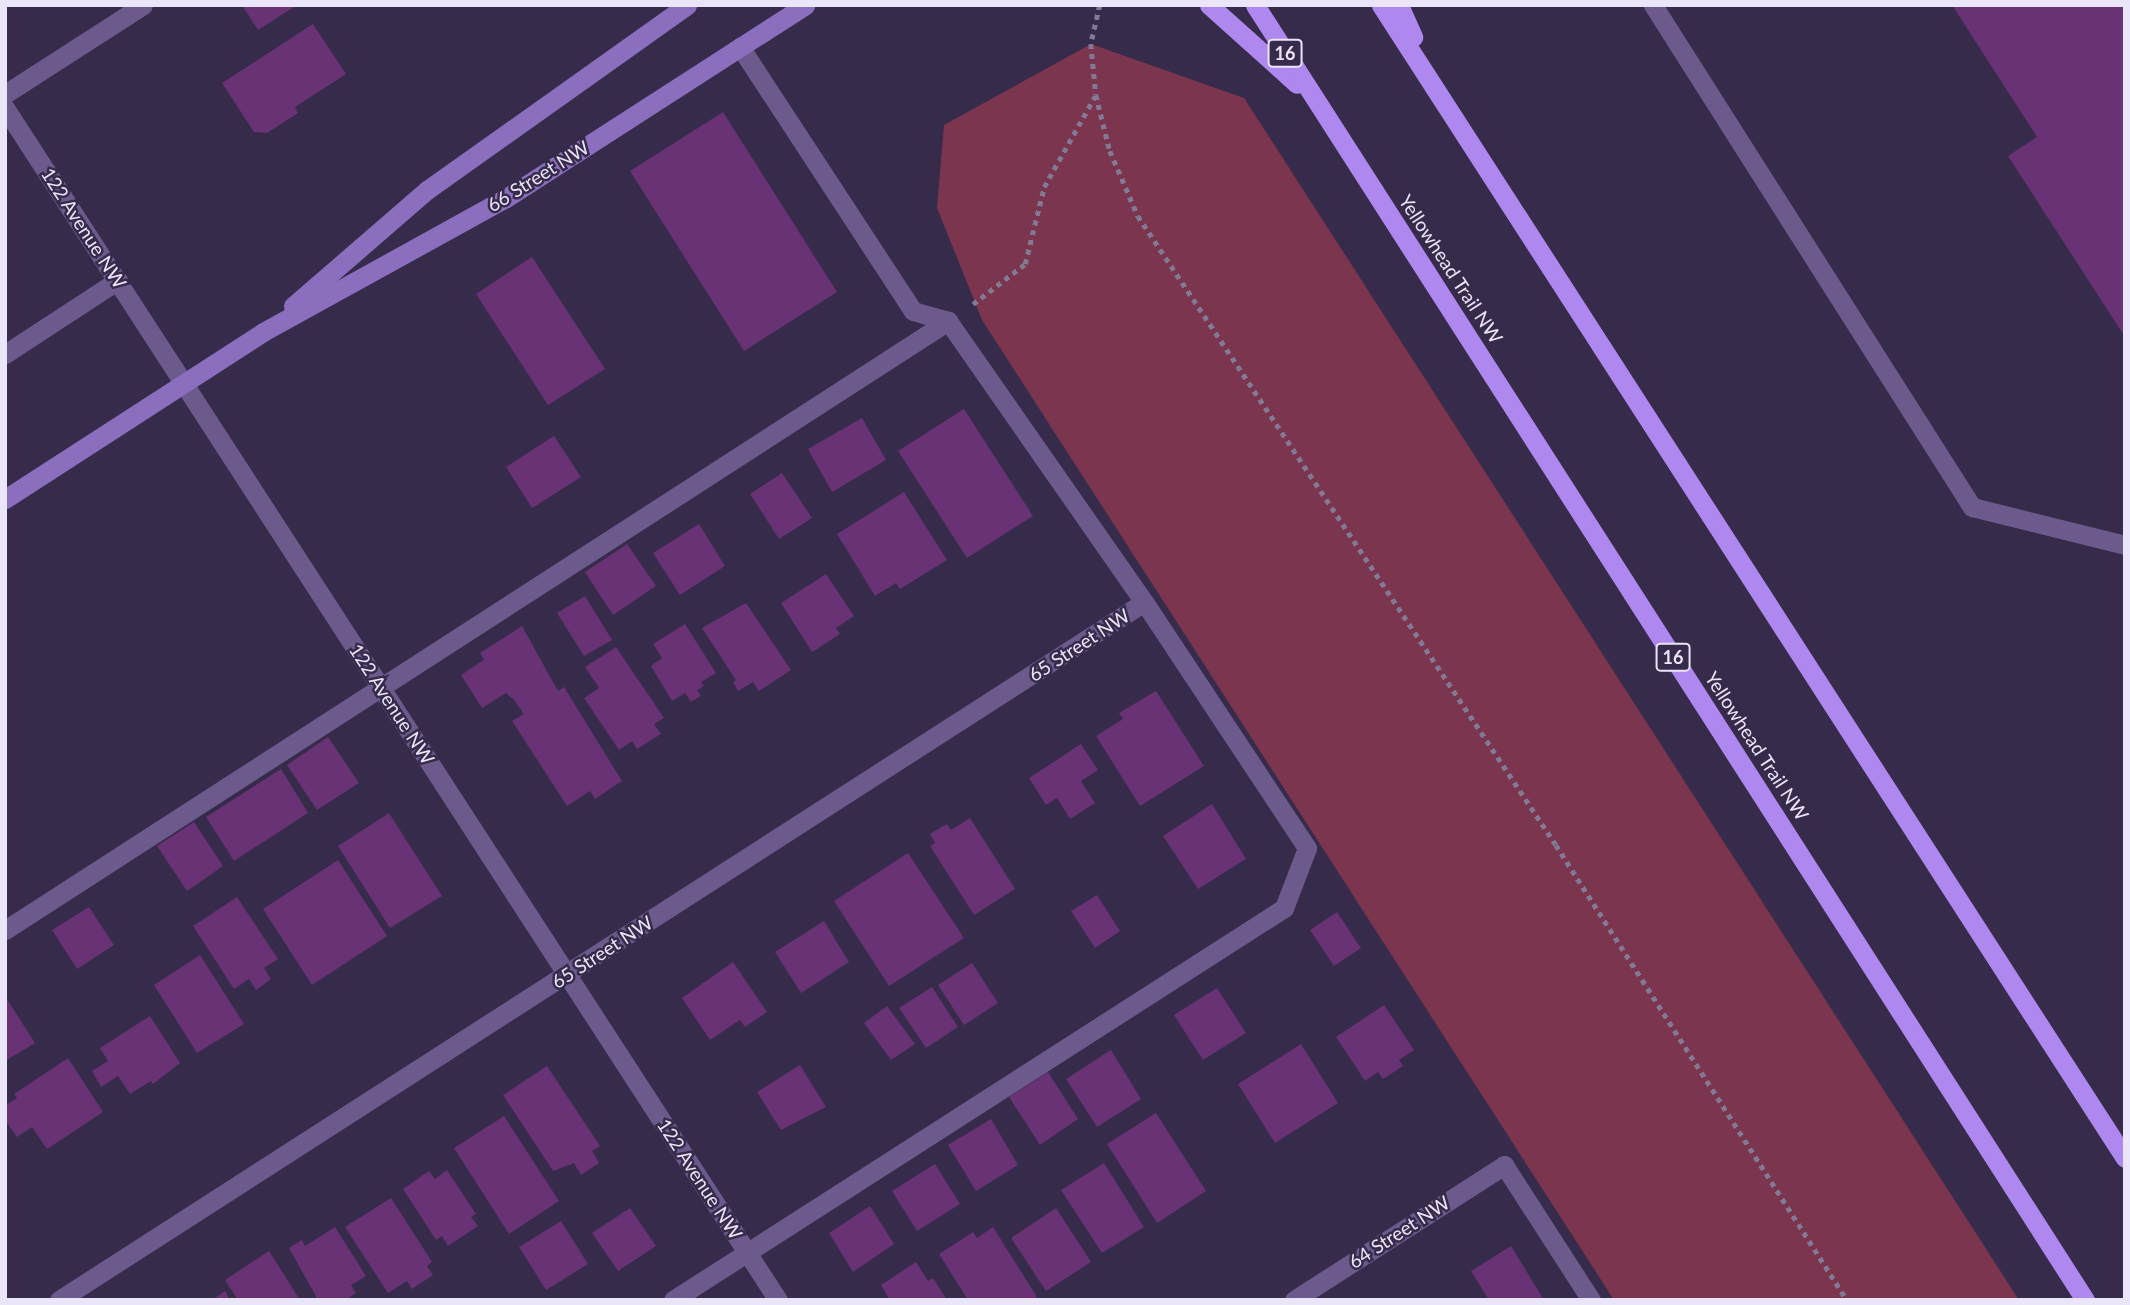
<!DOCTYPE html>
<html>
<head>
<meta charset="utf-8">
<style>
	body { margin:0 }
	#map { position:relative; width:2130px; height:1305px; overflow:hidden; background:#362b4a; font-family:Lato,sans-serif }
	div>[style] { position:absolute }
	.green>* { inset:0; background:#7b354e }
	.building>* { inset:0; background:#683275 }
	.path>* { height:4.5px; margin-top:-2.25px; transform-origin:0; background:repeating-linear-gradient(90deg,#827a94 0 5px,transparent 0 10px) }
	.service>* { height:19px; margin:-9.5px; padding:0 9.5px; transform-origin:9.5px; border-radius:9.5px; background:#6c5a8d }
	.minor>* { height:19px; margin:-9.5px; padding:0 9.5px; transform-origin:9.5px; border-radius:9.5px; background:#6c5a8d }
	.secondary>* { height:19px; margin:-9.5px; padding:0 9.5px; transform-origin:9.5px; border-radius:9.5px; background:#8c6ebf }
	.trunk>* { height:19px; margin:-9.5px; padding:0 9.5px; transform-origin:9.5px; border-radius:9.5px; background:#ae88ee }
	span { translate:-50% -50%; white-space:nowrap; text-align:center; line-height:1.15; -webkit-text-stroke:5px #362b4a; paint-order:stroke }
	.shield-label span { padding:2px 5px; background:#362b4a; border:2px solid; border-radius:5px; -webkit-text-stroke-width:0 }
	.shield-label { font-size:18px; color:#ebe5f9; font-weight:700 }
	.street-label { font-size:19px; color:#ebe5f9 }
	.frame { position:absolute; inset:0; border:7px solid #ebe5f9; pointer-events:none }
</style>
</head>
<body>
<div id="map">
	<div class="green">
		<i style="clip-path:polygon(1091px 44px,1244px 98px,2019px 1300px,1614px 1300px,982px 320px,937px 208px,944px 125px)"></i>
	</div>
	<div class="building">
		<i style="clip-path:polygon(242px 5px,297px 5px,258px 30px)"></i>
		<i style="clip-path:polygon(1952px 5px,2125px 5px,2125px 337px,2008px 156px,2037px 137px)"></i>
		<i style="clip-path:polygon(313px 24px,346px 74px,295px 107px,298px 113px,267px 133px,254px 132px,222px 83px)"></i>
		<i style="clip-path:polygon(723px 112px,837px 292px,744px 351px,630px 171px)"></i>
		<i style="clip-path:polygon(532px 257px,605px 369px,548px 405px,476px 294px)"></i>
		<i style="clip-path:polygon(964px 409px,1033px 516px,967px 558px,898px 451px)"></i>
		<i style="clip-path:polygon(862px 418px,886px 460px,832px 492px,808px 449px)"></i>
		<i style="clip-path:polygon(554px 436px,581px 477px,532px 508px,506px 467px)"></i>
		<i style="clip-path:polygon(782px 473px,812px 518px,779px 539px,750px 494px)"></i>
		<i style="clip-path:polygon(904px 492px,947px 560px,900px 589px,896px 583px,875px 596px,837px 534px)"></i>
		<i style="clip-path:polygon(699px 524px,725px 566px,680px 595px,653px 553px)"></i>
		<i style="clip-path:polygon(627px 544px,656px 586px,613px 615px,585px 572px)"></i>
		<i style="clip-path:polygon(826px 574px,854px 616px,836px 628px,840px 634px,812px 652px,781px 603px)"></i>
		<i style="clip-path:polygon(585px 596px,612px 640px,584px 656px,557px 613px)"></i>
		<i style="clip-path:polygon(746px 603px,791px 670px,759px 691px,753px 682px,738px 691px,733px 682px,736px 680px,702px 628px)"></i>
		<i style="clip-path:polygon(685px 624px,716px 673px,701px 682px,704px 686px,697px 690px,701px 696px,691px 702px,685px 693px,672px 701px,651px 666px,662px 658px,653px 644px)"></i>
		<i style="clip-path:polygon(522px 626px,558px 691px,564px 687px,622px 781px,595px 799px,590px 791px,567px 806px,512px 721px,524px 714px,514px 700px,506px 693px,482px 708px,461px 675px,484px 660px,480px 653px)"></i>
		<i style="clip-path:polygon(616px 647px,664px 718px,654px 724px,661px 734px,637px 749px,632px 741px,619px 750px,584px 698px,599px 688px,585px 667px)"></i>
		<i style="clip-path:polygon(1156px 691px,1204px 766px,1140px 806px,1096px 736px,1123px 719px,1119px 713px)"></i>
		<i style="clip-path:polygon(328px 737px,359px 783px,317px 810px,287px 765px)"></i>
		<i style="clip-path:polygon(1081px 744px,1098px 770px,1081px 781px,1095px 803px,1070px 819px,1057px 798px,1046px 805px,1029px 778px)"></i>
		<i style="clip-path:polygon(281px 769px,308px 813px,234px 861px,206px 817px)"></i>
		<i style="clip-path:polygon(1212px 804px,1246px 859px,1198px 889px,1163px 836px)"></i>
		<i style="clip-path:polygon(389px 813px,442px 896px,390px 928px,338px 846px)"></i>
		<i style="clip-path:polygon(970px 818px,1015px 889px,974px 915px,930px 846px,935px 843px,930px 834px,947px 824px,951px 830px)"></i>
		<i style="clip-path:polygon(194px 822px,223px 866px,187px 891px,157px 846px)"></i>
		<i style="clip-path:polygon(908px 853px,964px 938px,889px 986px,834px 901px)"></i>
		<i style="clip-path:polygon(338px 860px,387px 936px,312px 985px,263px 909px)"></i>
		<i style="clip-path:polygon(1097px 895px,1120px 931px,1095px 948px,1071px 911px)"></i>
		<i style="clip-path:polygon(237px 897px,278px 959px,264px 968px,271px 979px,256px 990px,249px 979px,234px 989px,193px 926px)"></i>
		<i style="clip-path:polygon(89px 907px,114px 945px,77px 969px,52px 930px)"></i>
		<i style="clip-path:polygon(1337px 912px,1361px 948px,1334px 966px,1310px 930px)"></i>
		<i style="clip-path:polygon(824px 921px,849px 962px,801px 993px,775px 952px)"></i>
		<i style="clip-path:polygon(200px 955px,244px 1024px,197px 1053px,154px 985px)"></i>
		<i style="clip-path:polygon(733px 962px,767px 1012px,745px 1027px,740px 1020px,710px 1040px,682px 998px)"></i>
		<i style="clip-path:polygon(972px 963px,998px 1003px,964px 1025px,938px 985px)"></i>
		<i style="clip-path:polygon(932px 987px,958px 1027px,926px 1048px,899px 1008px)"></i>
		<i style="clip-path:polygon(1217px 988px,1246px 1033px,1203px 1060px,1174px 1015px)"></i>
		<i style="clip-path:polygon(5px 996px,35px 1043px,5px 1061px)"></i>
		<i style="clip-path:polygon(1384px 1005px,1414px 1050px,1399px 1060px,1403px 1066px,1383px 1079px,1378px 1072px,1365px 1081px,1336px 1037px)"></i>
		<i style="clip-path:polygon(887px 1006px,915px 1044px,891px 1060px,864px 1023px)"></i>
		<i style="clip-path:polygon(150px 1016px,180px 1063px,153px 1084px,151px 1081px,130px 1094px,118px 1076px,101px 1087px,92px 1071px,108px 1061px,100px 1048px)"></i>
		<i style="clip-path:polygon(1301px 1044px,1338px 1103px,1275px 1143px,1238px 1084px)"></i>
		<i style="clip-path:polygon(1111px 1050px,1141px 1099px,1097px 1127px,1066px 1079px)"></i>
		<i style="clip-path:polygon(68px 1058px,103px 1112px,47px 1149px,32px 1127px,17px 1137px,5px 1120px,5px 1106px,17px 1098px,14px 1094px)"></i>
		<i style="clip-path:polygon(800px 1065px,826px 1107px,781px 1130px,757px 1092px)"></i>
		<i style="clip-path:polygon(547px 1066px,600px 1146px,592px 1151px,599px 1163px,581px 1175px,574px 1163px,553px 1171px,503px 1095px)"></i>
		<i style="clip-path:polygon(1048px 1072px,1078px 1119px,1040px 1145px,1009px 1097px)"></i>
		<i style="clip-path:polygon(1156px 1113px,1206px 1191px,1157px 1223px,1107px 1144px)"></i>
		<i style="clip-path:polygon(504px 1116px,559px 1201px,509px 1234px,454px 1148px)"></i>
		<i style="clip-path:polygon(991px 1119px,1018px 1165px,976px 1191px,948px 1145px)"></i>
		<i style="clip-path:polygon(1104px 1163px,1144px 1227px,1102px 1253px,1061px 1190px)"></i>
		<i style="clip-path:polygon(935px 1164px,960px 1204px,917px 1231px,892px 1191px)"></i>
		<i style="clip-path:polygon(447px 1170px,476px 1214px,471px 1217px,478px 1226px,448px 1246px,442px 1236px,436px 1240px,403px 1189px,429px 1171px,435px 1179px)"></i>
		<i style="clip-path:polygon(391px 1198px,432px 1262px,427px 1266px,433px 1275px,412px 1289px,407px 1281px,388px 1293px,345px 1227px)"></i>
		<i style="clip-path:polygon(870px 1206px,894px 1244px,853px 1272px,829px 1233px)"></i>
		<i style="clip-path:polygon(630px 1208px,656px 1246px,618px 1271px,592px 1233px)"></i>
		<i style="clip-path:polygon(1056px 1208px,1091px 1262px,1046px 1291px,1011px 1238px)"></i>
		<i style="clip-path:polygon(561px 1221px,588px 1264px,546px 1290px,519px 1247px)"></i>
		<i style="clip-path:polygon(335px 1227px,366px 1276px,351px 1285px,356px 1293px,346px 1300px,318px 1300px,289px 1248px,302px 1240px,305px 1246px)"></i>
		<i style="clip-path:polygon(993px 1227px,1037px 1297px,1032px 1300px,968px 1300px,939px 1254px,973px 1232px,977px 1238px)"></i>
		<i style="clip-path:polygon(1511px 1246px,1544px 1300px,1489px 1300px,1471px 1271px)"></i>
		<i style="clip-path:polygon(269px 1251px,300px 1300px,238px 1300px,225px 1280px)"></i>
		<i style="clip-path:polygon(916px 1262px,928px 1281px,933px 1278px,947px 1300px,890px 1300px,881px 1285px)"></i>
		<i style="clip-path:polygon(225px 1291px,230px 1300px,212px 1300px)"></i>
	</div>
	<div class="path">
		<i style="left:1100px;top:5px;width:40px;rotate:103deg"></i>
		<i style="left:1091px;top:44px;width:51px;rotate:84.4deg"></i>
		<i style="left:1096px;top:95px;width:58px;rotate:76deg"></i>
		<i style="left:1110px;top:151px;width:71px;rotate:66.7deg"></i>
		<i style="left:1138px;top:216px;width:755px;rotate:56.39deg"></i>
		<i style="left:1556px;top:845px;width:540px;rotate:57.4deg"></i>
		<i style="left:973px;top:304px;width:66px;rotate:-37.6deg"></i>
		<i style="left:1025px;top:264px;width:79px;rotate:-76.1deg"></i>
		<i style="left:1044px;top:187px;width:104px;rotate:-60.7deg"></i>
	</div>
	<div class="service">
		<i style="left:1653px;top:5px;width:595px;rotate:57.57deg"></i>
		<i style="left:1972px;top:507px;width:158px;rotate:13.9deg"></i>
		<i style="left:5px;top:94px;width:164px;rotate:-32.8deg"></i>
		<i style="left:5px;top:354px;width:135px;rotate:-33.2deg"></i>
		<i style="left:5px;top:930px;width:1123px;rotate:-32.85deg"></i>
		<i style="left:1504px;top:1165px;width:161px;rotate:57.2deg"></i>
		<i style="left:673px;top:1300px;width:726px;rotate:-32.68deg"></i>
		<i style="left:1284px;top:908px;width:64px;rotate:-69deg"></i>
		<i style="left:1307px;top:848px;width:295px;rotate:-123.5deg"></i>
		<i style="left:1144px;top:602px;width:343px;rotate:-124.9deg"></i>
		<i style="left:948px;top:321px;width:36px;rotate:-164deg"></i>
		<i style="left:913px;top:311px;width:316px;rotate:-123.2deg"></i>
	</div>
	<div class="minor">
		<i style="left:5px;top:108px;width:1421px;rotate:57.04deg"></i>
		<i style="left:59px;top:1300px;width:1290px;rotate:-32.75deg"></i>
		<i style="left:1294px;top:1300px;width:250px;rotate:-32.7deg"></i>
	</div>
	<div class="secondary">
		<i style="left:293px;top:306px;width:177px;rotate:-40.9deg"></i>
		<i style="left:427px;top:190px;width:319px;rotate:-35.4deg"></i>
		<i style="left:5px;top:499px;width:307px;rotate:-32.9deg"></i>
		<i style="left:263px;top:332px;width:277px;rotate:-28.9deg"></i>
		<i style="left:506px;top:198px;width:356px;rotate:-32.8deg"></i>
	</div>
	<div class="trunk">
		<i style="left:1209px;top:5px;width:118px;rotate:41.9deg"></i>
		<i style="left:1255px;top:5px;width:1538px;rotate:57.34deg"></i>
		<i style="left:1381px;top:5px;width:1372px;rotate:57.17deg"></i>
		<i style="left:1399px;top:5px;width:35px;rotate:66deg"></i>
	</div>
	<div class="shield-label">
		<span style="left:1285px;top:53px">16</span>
		<span style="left:1673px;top:657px">16</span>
	</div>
	<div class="street-label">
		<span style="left:538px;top:176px;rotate:-32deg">66 Street NW</span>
		<span style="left:84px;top:228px;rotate:57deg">122 Avenue NW</span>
		<span style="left:1451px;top:269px;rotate:57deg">Yellowhead Trail NW</span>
		<span style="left:1079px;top:645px;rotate:-33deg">65 Street NW</span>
		<span style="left:392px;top:704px;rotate:57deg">122 Avenue NW</span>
		<span style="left:1757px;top:746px;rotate:57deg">Yellowhead Trail NW</span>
		<span style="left:602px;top:952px;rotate:-33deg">65 Street NW</span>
		<span style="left:700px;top:1179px;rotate:57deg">122 Avenue NW</span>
		<span style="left:1399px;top:1232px;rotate:-33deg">64 Street NW</span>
	</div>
	<div class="frame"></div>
</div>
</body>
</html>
